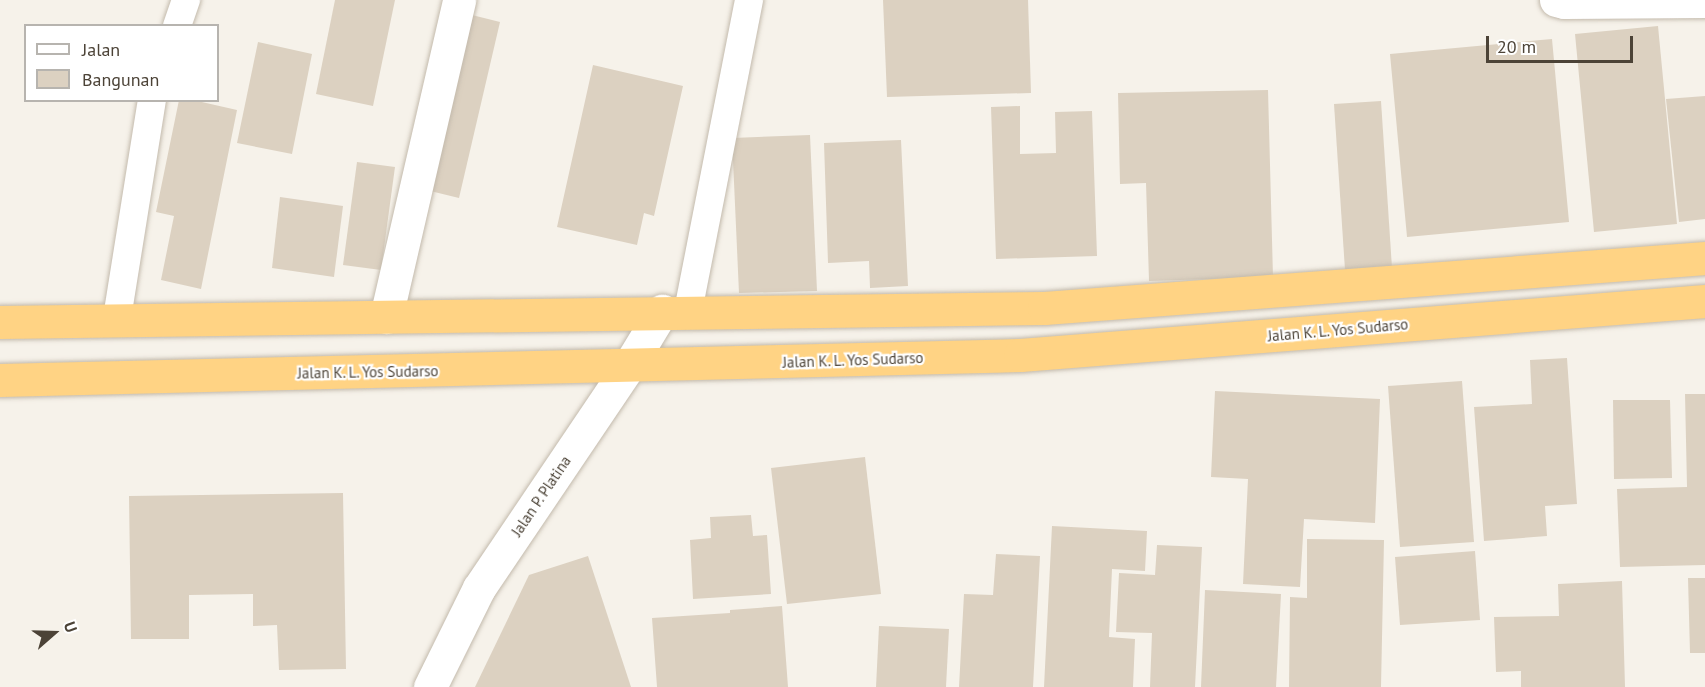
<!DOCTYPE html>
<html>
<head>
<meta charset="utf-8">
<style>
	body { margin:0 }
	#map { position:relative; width:1705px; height:687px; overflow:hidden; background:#f6f2ea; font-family:"PT Sans",sans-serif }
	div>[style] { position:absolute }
	.building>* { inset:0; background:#dcd1c1 }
	.roads { filter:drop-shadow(0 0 2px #c3baac) drop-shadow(0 0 2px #c3baac) }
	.service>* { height:28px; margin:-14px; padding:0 14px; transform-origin:14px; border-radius:14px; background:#fff }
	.minor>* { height:33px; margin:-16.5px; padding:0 16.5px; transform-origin:16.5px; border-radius:16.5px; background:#fff }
	.tertiary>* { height:33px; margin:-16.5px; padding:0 16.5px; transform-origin:16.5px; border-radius:16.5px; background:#fff }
	.trunk>* { height:33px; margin:-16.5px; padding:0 16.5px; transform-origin:16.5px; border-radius:16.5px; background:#ffd384 }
	span { translate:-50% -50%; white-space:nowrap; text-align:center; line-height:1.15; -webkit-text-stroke:4.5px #fff; paint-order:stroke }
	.street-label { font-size:15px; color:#4c4337 }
	.legend { position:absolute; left:24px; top:24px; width:195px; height:78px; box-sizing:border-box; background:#fff; border:2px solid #b7b4af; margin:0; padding:8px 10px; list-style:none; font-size:18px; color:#4c4337 }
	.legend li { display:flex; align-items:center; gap:12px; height:30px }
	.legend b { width:30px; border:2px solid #b7b4af }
	.north { position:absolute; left:24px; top:603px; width:60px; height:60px; -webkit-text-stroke:4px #fff; paint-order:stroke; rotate:70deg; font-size:16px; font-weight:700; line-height:24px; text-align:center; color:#4c4337 }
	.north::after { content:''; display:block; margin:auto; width:21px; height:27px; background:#4c4337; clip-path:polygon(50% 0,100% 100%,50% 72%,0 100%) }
	.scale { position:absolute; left:1486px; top:36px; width:147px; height:27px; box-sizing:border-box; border:3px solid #4c4337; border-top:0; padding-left:8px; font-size:18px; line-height:21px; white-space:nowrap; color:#4c4337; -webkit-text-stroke:4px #fff; paint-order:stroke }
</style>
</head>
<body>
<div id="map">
	<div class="building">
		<i style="clip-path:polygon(335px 0,395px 0,373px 106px,316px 94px)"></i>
		<i style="clip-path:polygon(883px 0,1028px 0,1031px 93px,887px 97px)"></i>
		<i style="clip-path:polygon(460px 12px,500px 22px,459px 198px,418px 188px)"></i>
		<i style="clip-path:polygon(1658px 26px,1677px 224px,1594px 232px,1575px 34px)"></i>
		<i style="clip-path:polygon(1552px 39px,1569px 222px,1407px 237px,1390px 54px)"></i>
		<i style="clip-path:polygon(258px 42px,312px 54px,292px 154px,237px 143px)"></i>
		<i style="clip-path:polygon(593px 65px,683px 86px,654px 216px,644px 213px,637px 245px,557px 227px)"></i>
		<i style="clip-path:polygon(1268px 90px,1273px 277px,1149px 281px,1146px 183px,1120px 184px,1118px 93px)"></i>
		<i style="clip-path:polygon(1705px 96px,1705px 219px,1679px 222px,1666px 99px)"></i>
		<i style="clip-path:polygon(179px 100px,193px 100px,237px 110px,201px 289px,161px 280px,174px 216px,156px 212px)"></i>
		<i style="clip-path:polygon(1381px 101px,1392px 268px,1345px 270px,1334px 104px)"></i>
		<i style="clip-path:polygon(1020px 106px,1020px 154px,1056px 153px,1055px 112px,1092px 111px,1097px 256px,996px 259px,991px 107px)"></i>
		<i style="clip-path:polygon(810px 135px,817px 291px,739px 293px,732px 138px)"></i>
		<i style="clip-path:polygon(901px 140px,908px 286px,870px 288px,869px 261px,828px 263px,824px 143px)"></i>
		<i style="clip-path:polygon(357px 162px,395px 167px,381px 270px,343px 265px)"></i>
		<i style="clip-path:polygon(280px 197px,343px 206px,334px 277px,272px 268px)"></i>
		<i style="clip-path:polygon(1567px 358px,1577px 504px,1545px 506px,1547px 536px,1484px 541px,1474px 407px,1532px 404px,1530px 360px)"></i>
		<i style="clip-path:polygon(1462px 381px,1474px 542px,1400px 547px,1388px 386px)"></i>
		<i style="clip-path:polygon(1215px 391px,1380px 399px,1375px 523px,1304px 519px,1300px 587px,1243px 584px,1248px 479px,1211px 477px)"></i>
		<i style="clip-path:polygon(1685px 394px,1705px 394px,1705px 565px,1620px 567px,1617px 489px,1687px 487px)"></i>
		<i style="clip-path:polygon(1613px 400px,1670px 400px,1672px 478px,1614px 479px)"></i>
		<i style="clip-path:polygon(865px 457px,881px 594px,787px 604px,771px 468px)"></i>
		<i style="clip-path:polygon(343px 493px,346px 669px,279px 670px,277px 625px,253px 626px,253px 594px,189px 595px,189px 639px,131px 639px,129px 496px)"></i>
		<i style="clip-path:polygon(751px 515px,753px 536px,767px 535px,771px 594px,693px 599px,690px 540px,711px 538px,710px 517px)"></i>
		<i style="clip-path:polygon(1052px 526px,1147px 531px,1145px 571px,1112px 569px,1109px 637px,1135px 639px,1133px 687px,1044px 687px)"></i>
		<i style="clip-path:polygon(1307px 539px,1384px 540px,1381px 687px,1289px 687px,1290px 597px,1307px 598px)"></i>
		<i style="clip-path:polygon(1157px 545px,1202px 547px,1195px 687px,1150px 687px,1152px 633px,1116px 632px,1119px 573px,1155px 575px)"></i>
		<i style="clip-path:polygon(1475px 551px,1480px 620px,1400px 625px,1395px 557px)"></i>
		<i style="clip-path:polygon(996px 554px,1040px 556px,1033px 687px,959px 687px,964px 594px,993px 595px)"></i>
		<i style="clip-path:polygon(588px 556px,631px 687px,475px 687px,529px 575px)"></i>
		<i style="clip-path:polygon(1688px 578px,1705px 578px,1705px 653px,1690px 653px)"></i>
		<i style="clip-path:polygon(1622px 581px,1625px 687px,1521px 687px,1521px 671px,1496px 672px,1494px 617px,1559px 616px,1558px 584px)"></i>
		<i style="clip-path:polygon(1205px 590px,1281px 594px,1276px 687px,1201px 687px)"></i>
		<i style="clip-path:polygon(782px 606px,788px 687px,657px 687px,652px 618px,730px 613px,730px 610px)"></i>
		<i style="clip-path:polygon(879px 626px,949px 629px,946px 687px,876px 687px)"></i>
	</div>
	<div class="roads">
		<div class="service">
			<i style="left:177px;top:26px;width:28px;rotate:-71deg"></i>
			<i style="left:688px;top:311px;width:317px;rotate:-78.9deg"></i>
			<i style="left:117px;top:318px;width:221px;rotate:-80.9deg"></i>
		</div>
		<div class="minor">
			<i style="left:1556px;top:0;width:8px;rotate:14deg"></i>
			<i style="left:1564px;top:2px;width:141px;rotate:-0.4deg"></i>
			<i style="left:386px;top:317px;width:325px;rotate:-77deg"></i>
		</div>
		<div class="tertiary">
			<i style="left:430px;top:687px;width:110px;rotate:-63.7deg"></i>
			<i style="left:479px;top:588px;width:267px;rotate:-56deg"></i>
			<i style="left:628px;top:367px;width:66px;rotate:-58.7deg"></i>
		</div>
		<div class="trunk">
			<i style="left:0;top:322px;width:1044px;rotate:-0.77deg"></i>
			<i style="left:1044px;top:308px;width:663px;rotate:-4.33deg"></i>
			<i style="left:0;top:380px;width:1020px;rotate:-1.4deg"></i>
			<i style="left:1020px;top:355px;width:687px;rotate:-4.51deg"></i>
		</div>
	</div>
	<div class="street-label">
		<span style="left:1338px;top:330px;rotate:-5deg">Jalan K. L. Yos Sudarso</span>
		<span style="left:853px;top:360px;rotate:-2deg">Jalan K. L. Yos Sudarso</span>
		<span style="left:368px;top:372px;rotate:-1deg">Jalan K. L. Yos Sudarso</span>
		<span style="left:541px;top:496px;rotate:-56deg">Jalan P. Platina</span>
	</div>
	<ul class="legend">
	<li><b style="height:8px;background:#fff"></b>Jalan</li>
	<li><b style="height:16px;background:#dcd1c1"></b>Bangunan</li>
	</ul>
	<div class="north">U</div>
	<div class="scale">20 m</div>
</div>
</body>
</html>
